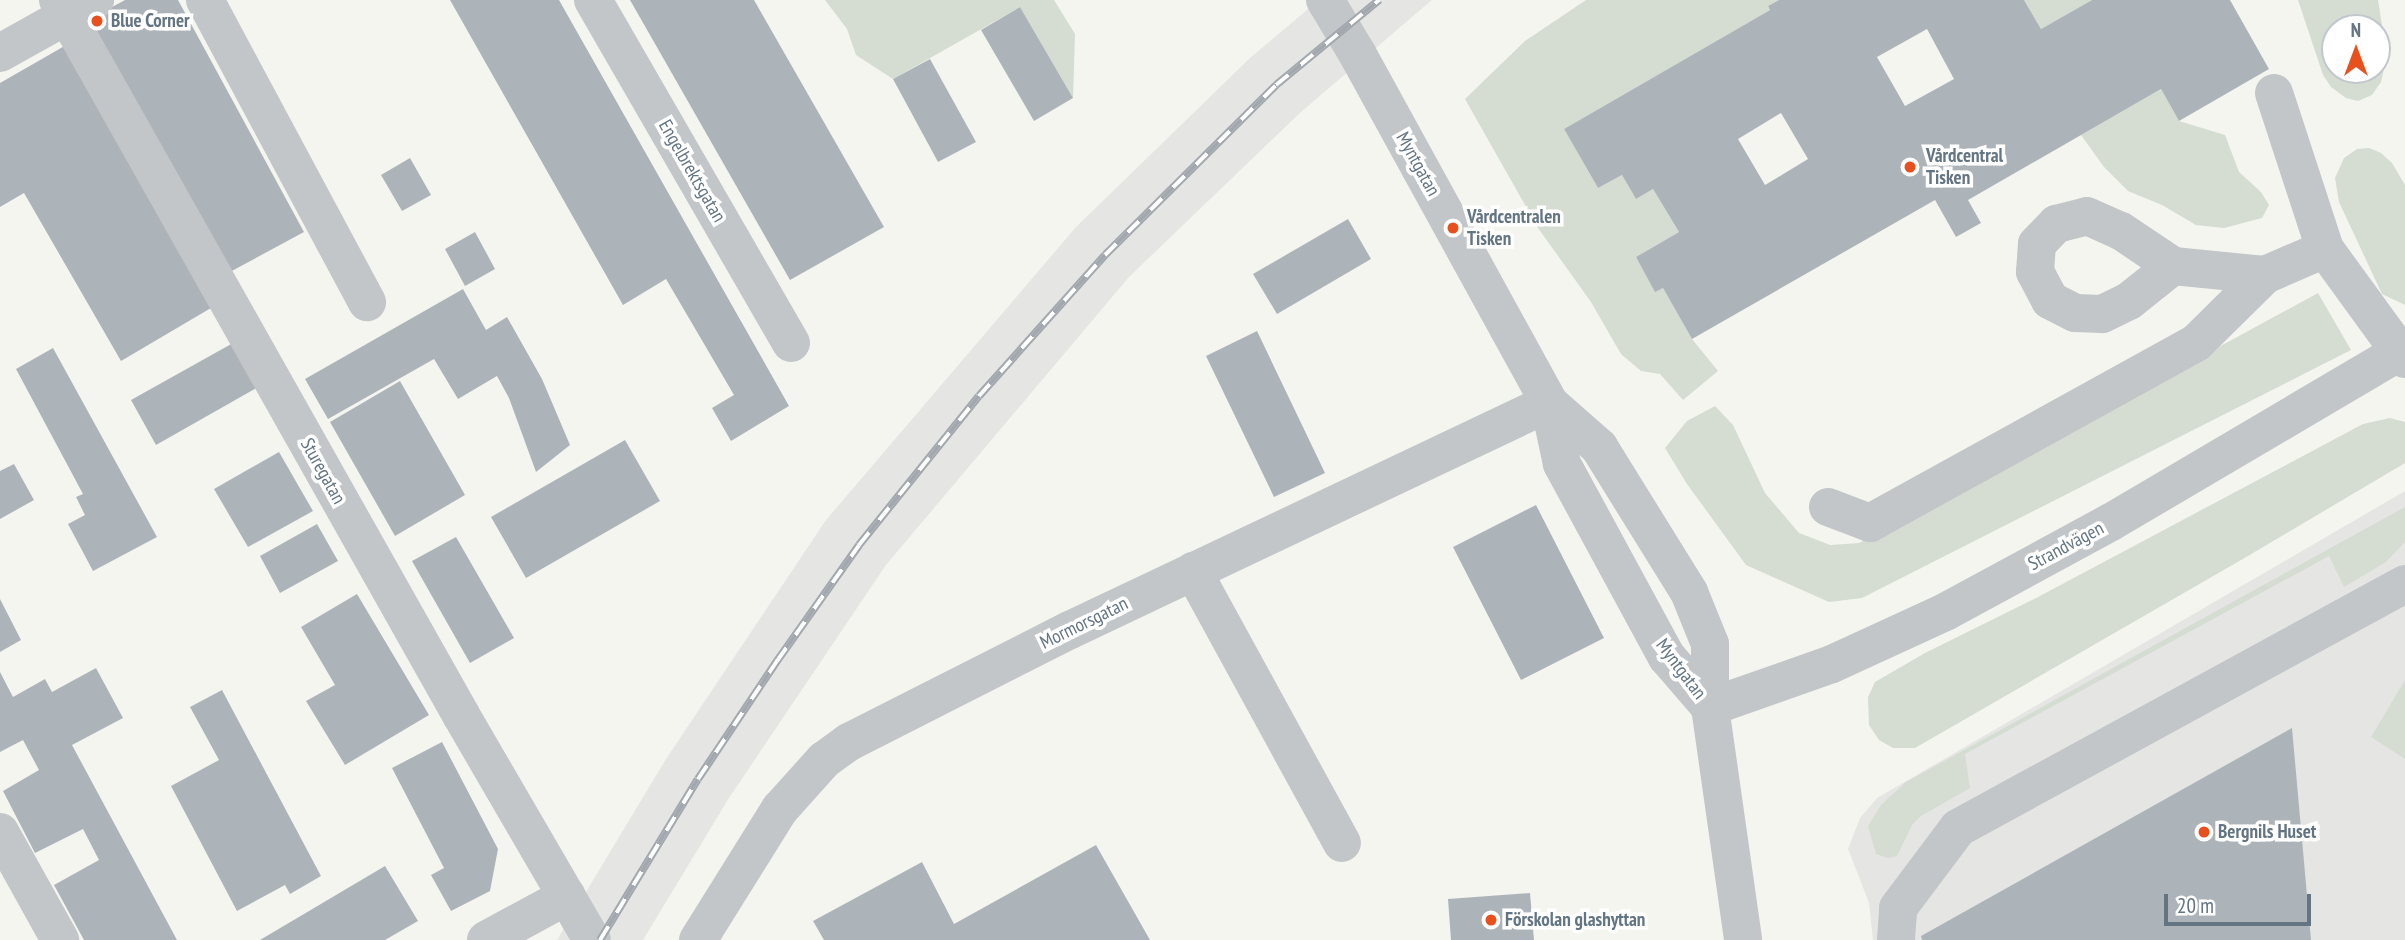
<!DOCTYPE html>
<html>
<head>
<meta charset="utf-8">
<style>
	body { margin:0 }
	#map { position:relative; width:2405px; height:940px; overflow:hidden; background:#f5f5f0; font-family:"PT Sans Narrow",sans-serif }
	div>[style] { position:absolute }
	.built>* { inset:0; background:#e5e6e4 }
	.green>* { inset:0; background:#d5dcd1 }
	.building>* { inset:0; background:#adb4b9 }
	.minor>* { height:38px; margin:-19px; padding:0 19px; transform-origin:19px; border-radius:19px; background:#c2c6c9 }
	.rail>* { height:8px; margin-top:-4px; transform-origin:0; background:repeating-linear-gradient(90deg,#fff 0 16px,#a2a8ae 0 32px); box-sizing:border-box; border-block:2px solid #a2a8ae }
	.dots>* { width:19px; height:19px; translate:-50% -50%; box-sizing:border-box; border:4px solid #fff; border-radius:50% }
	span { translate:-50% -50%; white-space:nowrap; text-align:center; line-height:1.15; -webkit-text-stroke:7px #fff; paint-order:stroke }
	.poi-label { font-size:19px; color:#637483; font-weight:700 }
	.left { translate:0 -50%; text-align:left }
	.street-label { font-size:19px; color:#637483 }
	.north { position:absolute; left:2321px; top:14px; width:70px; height:70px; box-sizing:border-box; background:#fff; border:2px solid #c1c7cd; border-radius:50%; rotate:0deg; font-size:19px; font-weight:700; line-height:28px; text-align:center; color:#637483 }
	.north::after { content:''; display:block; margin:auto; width:24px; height:32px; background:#e8501d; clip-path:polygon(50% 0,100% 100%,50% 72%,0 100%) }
	.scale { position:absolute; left:2164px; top:894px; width:147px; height:32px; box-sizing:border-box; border:4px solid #637483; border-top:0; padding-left:9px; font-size:21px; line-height:24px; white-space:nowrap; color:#637483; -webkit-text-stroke:5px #fff; paint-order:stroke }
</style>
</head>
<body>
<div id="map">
	<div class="built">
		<i style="clip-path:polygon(1319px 0,1432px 0,1301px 112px,1129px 277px,886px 565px,729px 798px,643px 940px,557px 940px,666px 759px,826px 520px,1076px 227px,1251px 57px)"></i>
		<i style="clip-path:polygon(2405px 491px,2405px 940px,1873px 940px,1869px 903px,1848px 849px,1860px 818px,1877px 798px)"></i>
	</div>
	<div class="green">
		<i style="clip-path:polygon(825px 0,1054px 0,1075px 34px,1073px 98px,1020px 7px,893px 79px,856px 55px,847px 29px)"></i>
		<i style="clip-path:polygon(1586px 0,1779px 0,1768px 6px,1770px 10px,1564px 129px,1598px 188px,1622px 175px,1636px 199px,1653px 189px,1679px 232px,1636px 257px,1655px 291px,1663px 288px,1692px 339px,1718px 371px,1683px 400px,1660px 374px,1641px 371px,1621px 354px,1591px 302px,1538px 228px,1465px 99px,1525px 41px)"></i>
		<i style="clip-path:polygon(2024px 0,2092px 0,2041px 29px)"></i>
		<i style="clip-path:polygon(evenodd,2298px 0,2378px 0,2387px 56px,2381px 82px,2372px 95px,2358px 101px,2346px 98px,2331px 87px,2323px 75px,2298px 0,2335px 28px,2377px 28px,2377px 70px,2335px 70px,2335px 28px)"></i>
		<i style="clip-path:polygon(2161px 89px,2179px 121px,2225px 135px,2239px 172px,2261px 192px,2269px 205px,2262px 218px,2224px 228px,2196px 225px,2162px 205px,2128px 191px,2104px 167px,2081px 135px)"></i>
		<i style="clip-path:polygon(2369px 148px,2381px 153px,2392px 163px,2405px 185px,2405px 305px,2382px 294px,2339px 202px,2335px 178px,2344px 158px,2357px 149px)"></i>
		<i style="clip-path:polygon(2318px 293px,2351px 350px,1862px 598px,1829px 602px,1746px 565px,1687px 484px,1665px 448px,1687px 421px,1715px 406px,1733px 425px,1765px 493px,1799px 533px,1830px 545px,1859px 543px)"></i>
		<i style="clip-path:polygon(2390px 418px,2405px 422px,2405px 463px,2248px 556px,1915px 748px,1893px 748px,1879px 740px,1869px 725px,1868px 697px,1875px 682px,1925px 653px,2038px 597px,2363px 424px)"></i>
		<i style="clip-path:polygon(2405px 507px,2405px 542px,2386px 562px,2344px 587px,2329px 556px,1965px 754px,1970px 788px,1921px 816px,1912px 825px,1897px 856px,1888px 858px,1876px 854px,1868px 826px,1881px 805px,1906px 782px)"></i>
		<i style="clip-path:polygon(2405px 680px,2405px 759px,2371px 737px)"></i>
	</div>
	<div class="building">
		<i style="clip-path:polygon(125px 0,178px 0,304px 232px,228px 273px,90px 19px)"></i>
		<i style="clip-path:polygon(450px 0,559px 0,789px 406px,731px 441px,712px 408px,734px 395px,666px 279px,623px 305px)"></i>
		<i style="clip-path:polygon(630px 0,754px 0,884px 227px,790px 280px)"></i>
		<i style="clip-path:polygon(evenodd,1779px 0,2024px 0,2041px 29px,2092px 0,2230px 0,2269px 69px,2179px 121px,2161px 89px,1968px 200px,1981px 223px,1956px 237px,1935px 200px,1692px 339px,1663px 288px,1655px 292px,1636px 257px,1679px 232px,1653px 189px,1636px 199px,1622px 175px,1598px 188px,1564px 129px,1770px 10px,1768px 6px,1779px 0,1927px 29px,1954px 79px,1905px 106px,1877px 57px,1927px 29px,1779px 0,1781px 113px,1808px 159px,1765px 185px,1738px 139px,1781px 113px)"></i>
		<i style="clip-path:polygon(1020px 7px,1073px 98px,1034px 121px,981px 30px)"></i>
		<i style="clip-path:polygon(68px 44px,211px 308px,121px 361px,24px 193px,0 207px,0 83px)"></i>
		<i style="clip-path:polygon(930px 59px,976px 142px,938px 162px,893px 79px)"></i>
		<i style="clip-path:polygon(410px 158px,431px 195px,402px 211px,381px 175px)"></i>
		<i style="clip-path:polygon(1348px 219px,1371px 259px,1277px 314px,1253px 274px)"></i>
		<i style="clip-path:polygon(475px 232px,495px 269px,465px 286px,445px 249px)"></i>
		<i style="clip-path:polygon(463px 289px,486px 330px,507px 317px,542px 379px,570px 445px,536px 472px,509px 398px,497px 376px,458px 399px,434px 359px,328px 419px,305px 379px)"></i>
		<i style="clip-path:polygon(1257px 331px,1325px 473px,1274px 497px,1206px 356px)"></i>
		<i style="clip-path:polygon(233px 343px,258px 387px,156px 445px,131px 400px)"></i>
		<i style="clip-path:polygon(53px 348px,157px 537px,93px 571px,68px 524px,85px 515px,76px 497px,83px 494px,16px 369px)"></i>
		<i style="clip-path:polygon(400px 381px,465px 495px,395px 536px,330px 422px)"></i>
		<i style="clip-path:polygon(625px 440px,660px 501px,526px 578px,491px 517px)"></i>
		<i style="clip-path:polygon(279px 452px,313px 511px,248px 547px,214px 489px)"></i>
		<i style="clip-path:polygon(14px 464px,34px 500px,0 519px,0 471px)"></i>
		<i style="clip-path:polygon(1536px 505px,1604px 638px,1521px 680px,1453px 547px)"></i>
		<i style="clip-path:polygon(317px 524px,338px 561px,280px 593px,260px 556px)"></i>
		<i style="clip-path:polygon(456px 537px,514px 638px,470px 663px,412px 561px)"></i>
		<i style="clip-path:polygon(357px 594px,429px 715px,345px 765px,306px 701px,335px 685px,301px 627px)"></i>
		<i style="clip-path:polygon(0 599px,21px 640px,0 652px)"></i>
		<i style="clip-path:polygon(96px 668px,123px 718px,72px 745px,177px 940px,84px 940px,54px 885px,99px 860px,83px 829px,35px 853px,3px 791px,39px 770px,23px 740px,0 752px,0 672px,13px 697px,45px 679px,52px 692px)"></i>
		<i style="clip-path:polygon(222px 690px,321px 876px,290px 894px,285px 885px,237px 911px,171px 786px,219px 760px,190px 707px)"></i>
		<i style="clip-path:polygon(2292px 728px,2311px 940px,1922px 940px,1921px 936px)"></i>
		<i style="clip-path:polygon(442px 742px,498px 849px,490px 891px,451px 911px,431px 875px,444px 868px,392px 768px)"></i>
		<i style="clip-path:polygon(1096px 845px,1150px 940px,824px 940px,813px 921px,922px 862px,954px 924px)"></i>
		<i style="clip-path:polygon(385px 866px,418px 921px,385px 940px,260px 940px)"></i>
		<i style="clip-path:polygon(1530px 893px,1534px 940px,1451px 940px,1448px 899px)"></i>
	</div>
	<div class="minor">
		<i style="left:58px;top:0;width:821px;rotate:60.59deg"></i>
		<i style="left:461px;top:715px;width:260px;rotate:59.8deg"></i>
		<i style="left:205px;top:0;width:343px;rotate:61.8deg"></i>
		<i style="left:593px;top:0;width:396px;rotate:60deg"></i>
		<i style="left:1325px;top:0;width:64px;rotate:59deg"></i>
		<i style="left:1358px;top:55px;width:397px;rotate:61.2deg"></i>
		<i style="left:1549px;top:403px;width:62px;rotate:78deg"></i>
		<i style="left:1562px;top:464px;width:220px;rotate:61.5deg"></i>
		<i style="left:1667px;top:657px;width:66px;rotate:49.3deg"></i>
		<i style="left:0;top:53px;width:109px;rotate:-29.2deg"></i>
		<i style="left:2274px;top:93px;width:164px;rotate:71.9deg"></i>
		<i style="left:2173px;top:266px;width:56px;rotate:141.5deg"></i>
		<i style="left:2129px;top:301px;width:30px;rotate:154deg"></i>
		<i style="left:2102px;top:314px;width:27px;rotate:-178deg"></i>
		<i style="left:2075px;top:313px;width:28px;rotate:-153deg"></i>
		<i style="left:2050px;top:300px;width:32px;rotate:-118deg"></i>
		<i style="left:2035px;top:272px;width:28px;rotate:-86deg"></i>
		<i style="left:2037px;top:244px;width:28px;rotate:-46deg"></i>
		<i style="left:2056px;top:224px;width:32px;rotate:-14deg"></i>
		<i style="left:2087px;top:216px;width:37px;rotate:24deg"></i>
		<i style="left:2121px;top:231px;width:63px;rotate:33.9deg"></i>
		<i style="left:2173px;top:266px;width:92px;rotate:5.6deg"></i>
		<i style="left:2265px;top:275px;width:65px;rotate:-23.4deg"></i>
		<i style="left:2325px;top:249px;width:136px;rotate:54deg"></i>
		<i style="left:1549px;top:403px;width:67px;rotate:41.3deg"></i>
		<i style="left:1599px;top:447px;width:171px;rotate:58.2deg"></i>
		<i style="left:1689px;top:592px;width:56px;rotate:68deg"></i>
		<i style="left:1710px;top:644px;width:63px;rotate:90deg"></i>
		<i style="left:1710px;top:707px;width:235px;rotate:81.9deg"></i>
		<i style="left:1828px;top:507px;width:45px;rotate:20.9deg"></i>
		<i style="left:1870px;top:523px;width:372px;rotate:-28.9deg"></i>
		<i style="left:2196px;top:343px;width:97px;rotate:-44.6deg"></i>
		<i style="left:1193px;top:571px;width:310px;rotate:61.3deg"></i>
		<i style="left:1710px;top:707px;width:129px;rotate:-19.4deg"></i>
		<i style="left:1832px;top:664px;width:127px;rotate:-24.7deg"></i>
		<i style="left:1947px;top:611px;width:187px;rotate:-28.5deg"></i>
		<i style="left:2111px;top:522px;width:341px;rotate:-30.5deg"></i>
		<i style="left:0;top:832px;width:124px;rotate:60.9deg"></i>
		<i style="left:486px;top:940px;width:92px;rotate:-28.5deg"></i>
		<i style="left:698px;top:940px;width:155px;rotate:-58deg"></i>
		<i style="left:780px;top:809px;width:66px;rotate:-48.1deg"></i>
		<i style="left:824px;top:760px;width:31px;rotate:-36deg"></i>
		<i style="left:849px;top:742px;width:248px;rotate:-26.9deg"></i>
		<i style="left:1070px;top:630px;width:530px;rotate:-25.36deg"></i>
		<i style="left:1896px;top:940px;width:32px;rotate:-86deg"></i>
		<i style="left:1898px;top:908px;width:100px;rotate:-53.1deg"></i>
		<i style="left:1958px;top:828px;width:509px;rotate:-28.63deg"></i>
	</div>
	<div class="rail">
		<i style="left:600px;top:940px;width:188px;rotate:-58.7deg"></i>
		<i style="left:698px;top:779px;width:142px;rotate:-56.2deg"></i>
		<i style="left:777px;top:661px;width:142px;rotate:-54.7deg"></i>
		<i style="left:859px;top:545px;width:191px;rotate:-51.2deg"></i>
		<i style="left:979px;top:396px;width:189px;rotate:-48.2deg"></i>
		<i style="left:1105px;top:255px;width:241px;rotate:-44.8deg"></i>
		<i style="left:1276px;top:85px;width:134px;rotate:-39.5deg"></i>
	</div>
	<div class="dots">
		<i style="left:97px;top:21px;background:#e8501d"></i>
		<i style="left:1910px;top:167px;background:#e8501d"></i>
		<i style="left:1453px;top:228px;background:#e8501d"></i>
		<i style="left:2204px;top:832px;background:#e8501d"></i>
		<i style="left:1491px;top:920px;background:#e8501d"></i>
	</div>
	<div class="poi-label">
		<span class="left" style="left:111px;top:21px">Blue Corner</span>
		<span class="left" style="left:1926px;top:167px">Vårdcentral<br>Tisken</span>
		<span class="left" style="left:1467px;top:228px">Vårdcentralen<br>Tisken</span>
		<span class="left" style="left:2218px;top:832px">Bergnils Huset</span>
		<span class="left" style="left:1505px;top:920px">Förskolan glashyttan</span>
	</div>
	<div class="street-label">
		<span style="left:1418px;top:164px;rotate:61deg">Myntgatan</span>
		<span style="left:692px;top:171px;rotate:60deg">Engelbrektsgatan</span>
		<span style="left:323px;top:471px;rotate:61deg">Sturegatan</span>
		<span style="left:2066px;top:546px;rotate:-28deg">Strandvägen</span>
		<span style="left:1084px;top:623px;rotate:-26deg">Mormorsgatan</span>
		<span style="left:1681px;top:669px;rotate:53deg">Myntgatan</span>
	</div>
	<div class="north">N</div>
	<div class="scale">20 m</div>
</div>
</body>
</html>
